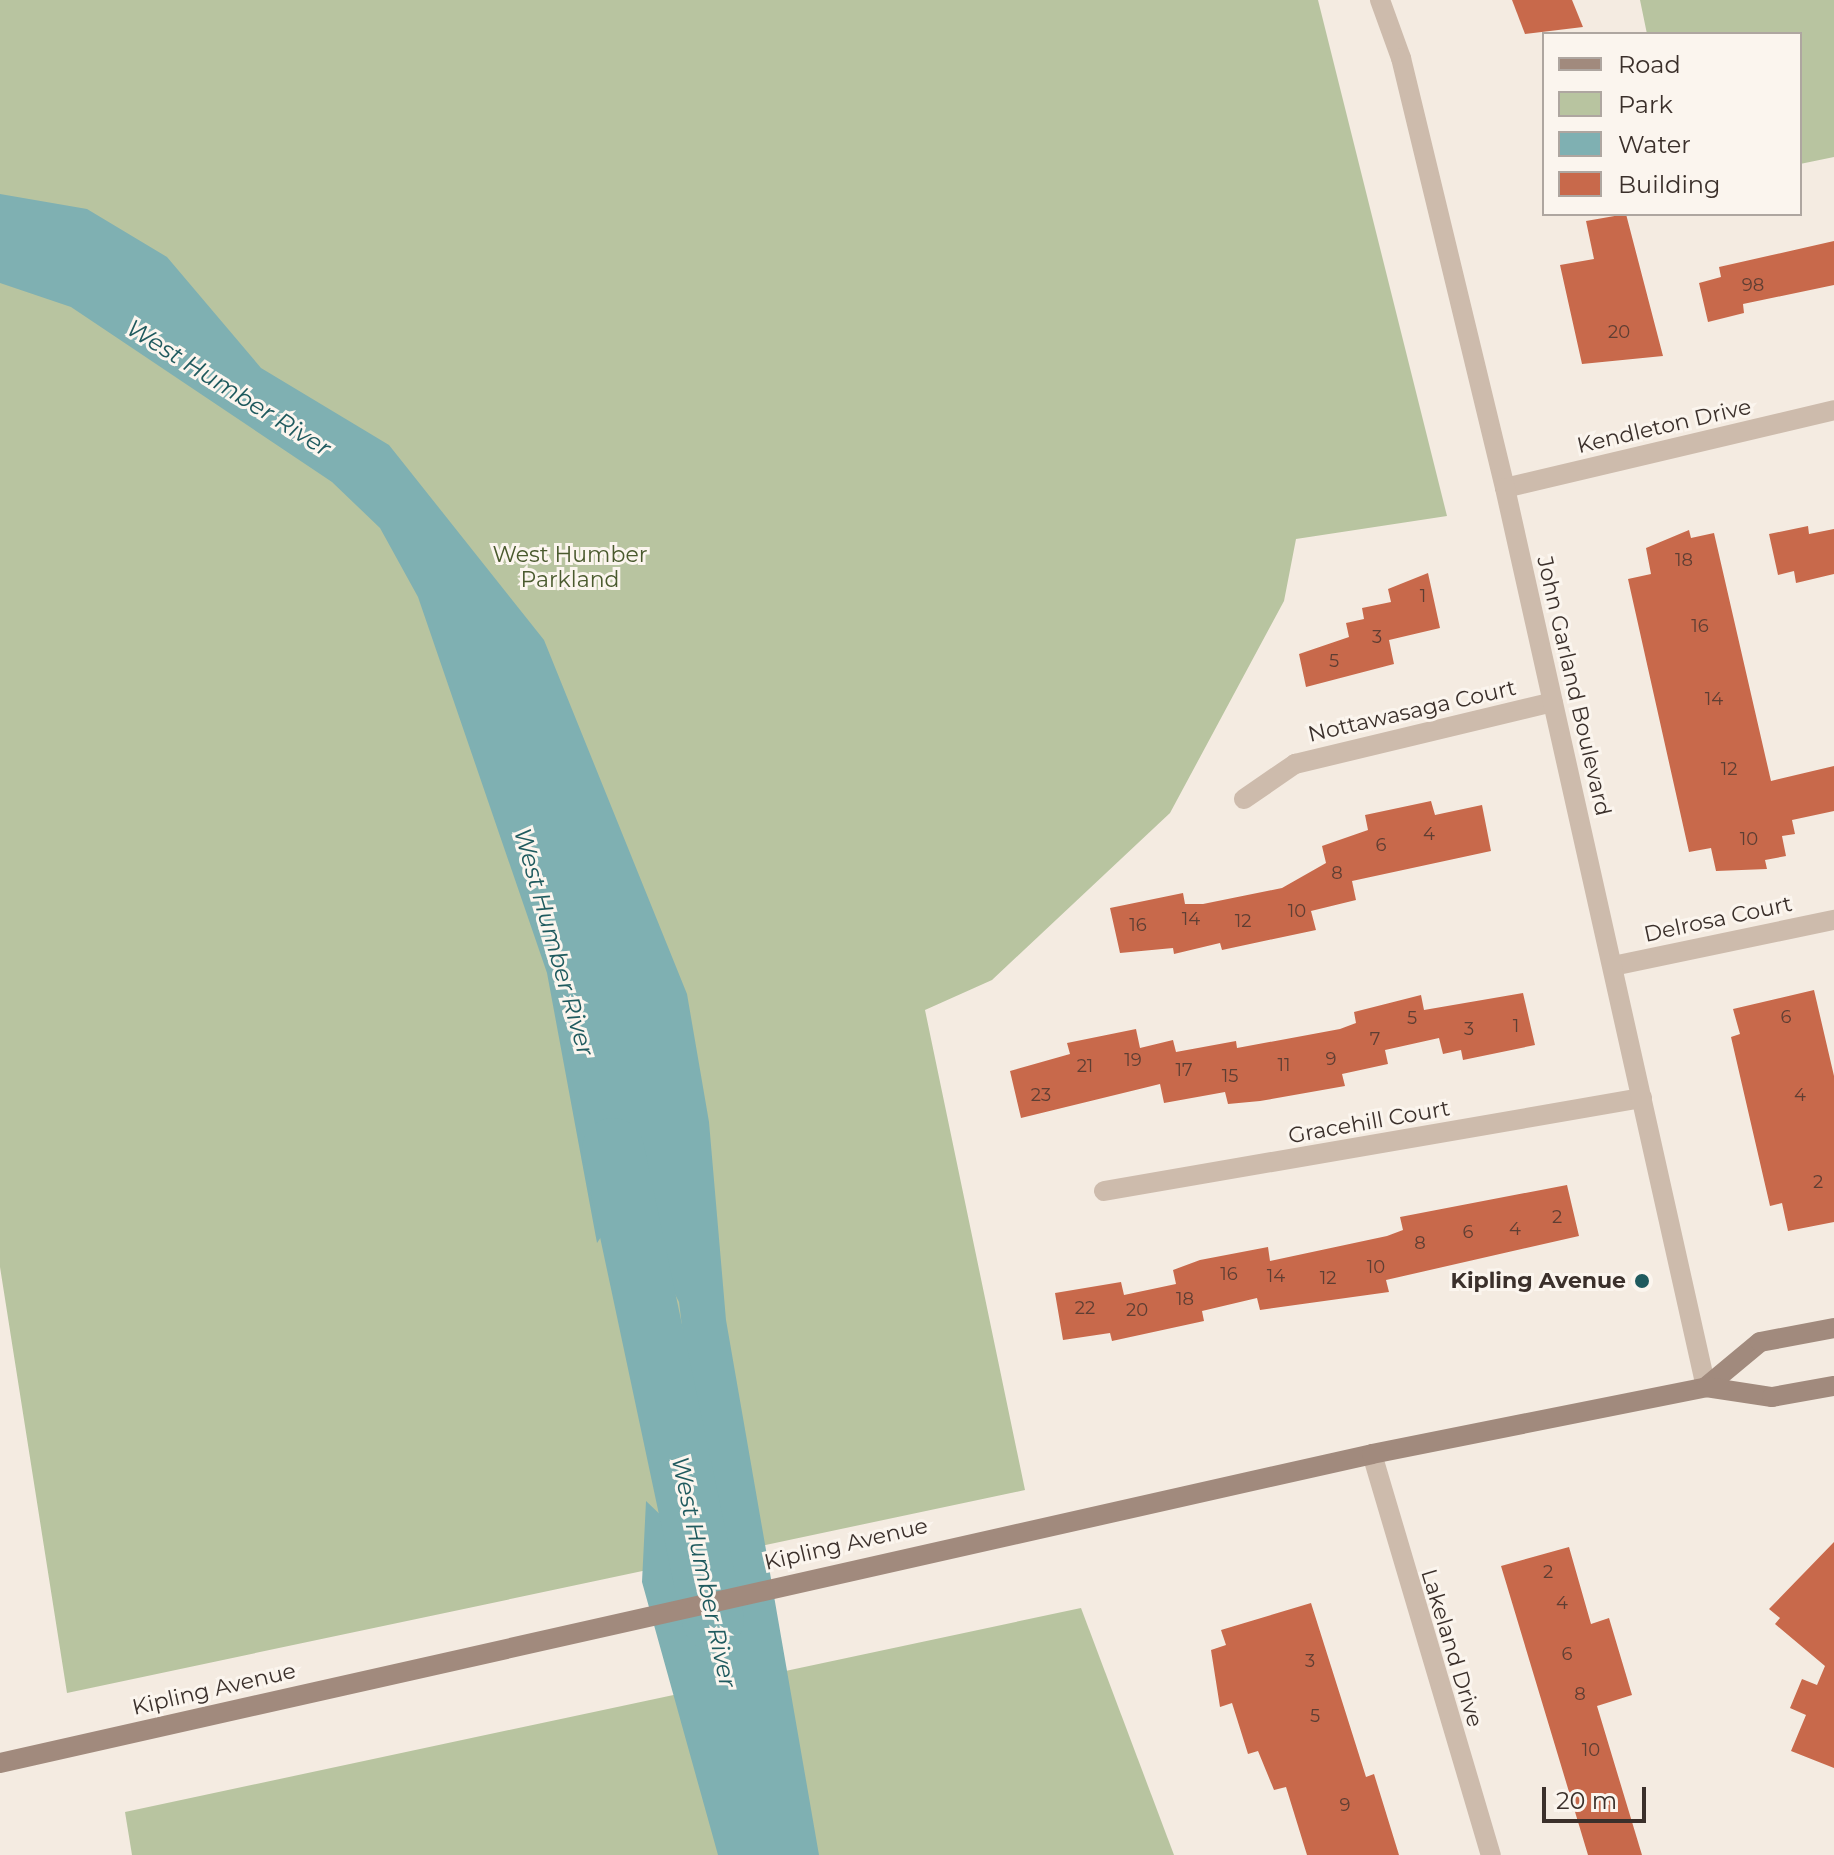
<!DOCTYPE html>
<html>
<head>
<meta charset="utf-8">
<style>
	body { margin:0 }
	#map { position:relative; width:1834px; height:1855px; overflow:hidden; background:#f4ebe1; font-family:Montserrat,sans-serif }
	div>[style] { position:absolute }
	.green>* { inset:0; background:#b8c4a0 }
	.water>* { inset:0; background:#7fb0b2 }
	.river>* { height:62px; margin:-31px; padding:0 31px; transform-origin:31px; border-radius:31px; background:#7fb0b2 }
	.building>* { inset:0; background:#c8694b }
	.minor>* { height:20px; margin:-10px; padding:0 10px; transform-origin:10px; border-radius:10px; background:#cdbbac }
	.tertiary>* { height:20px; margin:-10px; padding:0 10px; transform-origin:10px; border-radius:10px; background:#cdbbac }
	.secondary>* { height:20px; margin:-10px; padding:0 10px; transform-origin:10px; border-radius:10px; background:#a18a7d }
	.dots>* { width:22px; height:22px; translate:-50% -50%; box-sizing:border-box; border:4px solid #fbf5ee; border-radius:50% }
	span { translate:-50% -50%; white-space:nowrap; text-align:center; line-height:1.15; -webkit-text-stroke:6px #fbf5ee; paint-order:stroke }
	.number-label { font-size:18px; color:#5e3e33 }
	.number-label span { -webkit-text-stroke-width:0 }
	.street-label { font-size:22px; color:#3b302b }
	.park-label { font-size:22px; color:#4a5a2e }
	.poi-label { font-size:22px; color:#3b302b; font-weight:700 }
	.right { translate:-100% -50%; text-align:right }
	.water-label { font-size:24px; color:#1f5a5e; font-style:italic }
	.legend { position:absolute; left:1542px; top:32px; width:260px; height:184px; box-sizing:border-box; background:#fbf5ee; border:2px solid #aea6a0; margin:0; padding:10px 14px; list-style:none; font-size:24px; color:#3b302b }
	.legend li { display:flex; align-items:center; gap:16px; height:40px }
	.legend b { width:40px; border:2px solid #aea6a0 }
	.scale { position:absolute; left:1542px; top:1787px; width:104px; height:36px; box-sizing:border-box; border:4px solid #3b302b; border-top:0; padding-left:10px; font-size:24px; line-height:28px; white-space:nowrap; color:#3b302b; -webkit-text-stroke:6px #fbf5ee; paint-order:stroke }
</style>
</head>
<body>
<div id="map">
	<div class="green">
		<i style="clip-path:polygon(0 0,1318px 0,1447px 516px,1296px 539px,1284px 601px,1170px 813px,992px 980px,925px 1010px,1025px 1490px,67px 1693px,0 1267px)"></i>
		<i style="clip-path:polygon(1640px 0,1834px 0,1834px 157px,1800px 164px,1800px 34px,1647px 34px)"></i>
		<i style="clip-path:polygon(1081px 1608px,1174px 1855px,132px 1855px,125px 1812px)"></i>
	</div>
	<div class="water">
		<i style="clip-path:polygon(0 194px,87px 209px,167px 257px,261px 368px,389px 445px,544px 640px,687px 994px,709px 1122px,726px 1320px,819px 1855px,718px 1855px,642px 1582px,646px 1501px,694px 1547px,703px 1496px,679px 1302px,644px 1234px,611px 1222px,597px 1243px,547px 973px,418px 597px,380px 528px,332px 482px,71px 307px,0 283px)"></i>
	</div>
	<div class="river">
		<i style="left:613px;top:1149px;width:481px;rotate:78deg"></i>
	</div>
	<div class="building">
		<i style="clip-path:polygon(1512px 0,1572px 0,1583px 27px,1525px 34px)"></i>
		<i style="clip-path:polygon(1626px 214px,1663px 356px,1582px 364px,1560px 265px,1594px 259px,1586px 221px)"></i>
		<i style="clip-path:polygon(1834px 241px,1834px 285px,1743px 304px,1744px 313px,1708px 322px,1699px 283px,1721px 277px,1719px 267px)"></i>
		<i style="clip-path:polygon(1808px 526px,1809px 534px,1834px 529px,1834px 574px,1796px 583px,1794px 571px,1778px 575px,1769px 534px)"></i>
		<i style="clip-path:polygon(1689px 530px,1691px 538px,1714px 533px,1771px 781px,1834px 766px,1834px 811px,1792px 820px,1795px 834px,1782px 836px,1786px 856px,1765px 860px,1767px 869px,1716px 871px,1711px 848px,1689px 852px,1628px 579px,1651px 574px,1646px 548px)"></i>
		<i style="clip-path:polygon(1428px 573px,1440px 628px,1389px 640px,1394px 664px,1306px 687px,1299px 654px,1349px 637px,1346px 623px,1364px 619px,1362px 608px,1391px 602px,1388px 589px)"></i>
		<i style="clip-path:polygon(1431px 801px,1435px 815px,1482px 805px,1491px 851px,1352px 881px,1356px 900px,1311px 911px,1316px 930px,1222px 950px,1220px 943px,1174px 954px,1173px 948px,1120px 953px,1110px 908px,1183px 893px,1185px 904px,1203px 904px,1282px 888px,1326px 863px,1322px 846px,1368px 830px,1365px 815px)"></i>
		<i style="clip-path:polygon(1814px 990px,1834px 1076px,1834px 1222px,1788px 1231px,1782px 1203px,1770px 1206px,1731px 1037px,1740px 1034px,1733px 1009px)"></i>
		<i style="clip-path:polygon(1523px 993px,1535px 1045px,1463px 1060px,1461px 1050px,1443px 1054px,1439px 1038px,1385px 1050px,1388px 1064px,1342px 1074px,1345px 1086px,1260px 1101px,1228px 1104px,1225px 1092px,1164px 1103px,1160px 1084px,1021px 1118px,1010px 1071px,1070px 1054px,1067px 1043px,1136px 1029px,1140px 1048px,1173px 1040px,1176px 1052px,1236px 1041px,1237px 1048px,1340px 1029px,1356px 1023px,1354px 1012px,1421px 995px,1424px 1010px)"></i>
		<i style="clip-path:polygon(1567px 1185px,1579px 1236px,1386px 1280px,1389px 1292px,1260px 1310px,1257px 1298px,1202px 1311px,1204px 1321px,1112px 1341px,1110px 1333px,1063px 1340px,1055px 1293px,1121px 1282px,1124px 1295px,1176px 1284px,1173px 1270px,1200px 1260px,1268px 1247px,1270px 1261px,1387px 1236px,1403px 1230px,1400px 1217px)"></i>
		<i style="clip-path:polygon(1834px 1542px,1834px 1768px,1791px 1751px,1806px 1715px,1790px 1708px,1802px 1679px,1817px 1685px,1825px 1666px,1775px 1624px,1780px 1618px,1769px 1609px)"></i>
		<i style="clip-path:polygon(1569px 1547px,1591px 1624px,1609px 1618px,1632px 1695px,1597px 1706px,1642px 1855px,1588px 1855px,1501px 1566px)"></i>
		<i style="clip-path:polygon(1311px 1603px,1366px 1777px,1374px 1774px,1399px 1855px,1307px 1855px,1286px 1787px,1274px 1790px,1258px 1751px,1248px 1754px,1232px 1703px,1220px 1707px,1211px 1650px,1226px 1645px,1221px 1630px)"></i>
	</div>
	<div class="minor">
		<i style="left:1505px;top:488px;width:338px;rotate:-13.3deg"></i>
		<i style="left:1244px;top:799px;width:62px;rotate:-34.5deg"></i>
		<i style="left:1295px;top:764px;width:265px;rotate:-13.5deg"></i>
		<i style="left:1613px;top:966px;width:226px;rotate:-11.8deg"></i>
		<i style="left:1104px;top:1191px;width:546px;rotate:-9.81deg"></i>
		<i style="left:1372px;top:1454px;width:418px;rotate:73.5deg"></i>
	</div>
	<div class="tertiary">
		<i style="left:1380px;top:0;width:62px;rotate:70.1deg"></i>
		<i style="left:1401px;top:58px;width:442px;rotate:76.4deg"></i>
		<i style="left:1505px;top:488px;width:921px;rotate:77.4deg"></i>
	</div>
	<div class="secondary">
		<i style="left:1706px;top:1387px;width:70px;rotate:-39.8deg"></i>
		<i style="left:1760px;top:1342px;width:75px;rotate:-10.7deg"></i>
		<i style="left:0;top:1763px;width:1406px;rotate:-12.69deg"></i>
		<i style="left:1372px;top:1454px;width:341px;rotate:-11.3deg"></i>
		<i style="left:1706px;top:1387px;width:67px;rotate:8.6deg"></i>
		<i style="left:1772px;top:1397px;width:63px;rotate:-10.1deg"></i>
	</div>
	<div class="dots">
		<i style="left:1642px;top:1281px;background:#1f5a5e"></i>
	</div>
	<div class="number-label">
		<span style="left:1753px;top:285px">98</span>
		<span style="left:1619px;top:332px">20</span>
		<span style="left:1684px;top:560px">18</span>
		<span style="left:1423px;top:596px">1</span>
		<span style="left:1700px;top:626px">16</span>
		<span style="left:1377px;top:637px">3</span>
		<span style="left:1334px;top:661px">5</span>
		<span style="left:1714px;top:699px">14</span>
		<span style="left:1729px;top:769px">12</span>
		<span style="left:1429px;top:834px">4</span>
		<span style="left:1749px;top:839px">10</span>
		<span style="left:1381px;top:845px">6</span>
		<span style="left:1337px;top:873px">8</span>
		<span style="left:1297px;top:911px">10</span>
		<span style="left:1191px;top:919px">14</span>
		<span style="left:1243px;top:921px">12</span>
		<span style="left:1138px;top:925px">16</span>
		<span style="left:1786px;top:1017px">6</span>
		<span style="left:1412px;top:1018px">5</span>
		<span style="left:1516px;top:1026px">1</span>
		<span style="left:1469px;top:1029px">3</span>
		<span style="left:1375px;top:1039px">7</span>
		<span style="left:1331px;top:1059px">9</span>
		<span style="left:1133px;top:1060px">19</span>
		<span style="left:1284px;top:1065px">11</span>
		<span style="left:1085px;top:1066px">21</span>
		<span style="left:1184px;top:1070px">17</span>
		<span style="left:1230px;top:1076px">15</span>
		<span style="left:1041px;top:1095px">23</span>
		<span style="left:1800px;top:1095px">4</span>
		<span style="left:1818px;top:1182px">2</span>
		<span style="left:1557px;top:1217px">2</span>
		<span style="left:1515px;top:1229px">4</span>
		<span style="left:1468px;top:1232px">6</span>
		<span style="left:1420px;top:1243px">8</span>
		<span style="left:1376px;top:1267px">10</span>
		<span style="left:1229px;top:1274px">16</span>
		<span style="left:1276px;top:1276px">14</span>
		<span style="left:1328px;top:1278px">12</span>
		<span style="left:1185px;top:1299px">18</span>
		<span style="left:1085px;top:1308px">22</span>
		<span style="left:1137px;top:1310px">20</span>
		<span style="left:1548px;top:1572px">2</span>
		<span style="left:1562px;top:1603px">4</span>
		<span style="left:1567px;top:1654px">6</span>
		<span style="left:1310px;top:1661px">3</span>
		<span style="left:1580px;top:1694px">8</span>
		<span style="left:1315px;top:1716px">5</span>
		<span style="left:1591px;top:1750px">10</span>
		<span style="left:1345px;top:1805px">9</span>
	</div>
	<div class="street-label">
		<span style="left:1664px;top:426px;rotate:-13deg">Kendleton Drive</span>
		<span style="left:1574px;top:686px;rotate:77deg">John Garland Boulevard</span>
		<span style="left:1412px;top:711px;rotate:-13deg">Nottawasaga Court</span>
		<span style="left:1718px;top:919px;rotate:-12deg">Delrosa Court</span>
		<span style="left:1369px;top:1122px;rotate:-10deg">Gracehill Court</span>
		<span style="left:846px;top:1544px;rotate:-13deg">Kipling Avenue</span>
		<span style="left:1452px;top:1648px;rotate:73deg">Lakeland Drive</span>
		<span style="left:214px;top:1689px;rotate:-13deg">Kipling Avenue</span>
	</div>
	<div class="park-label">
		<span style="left:570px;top:567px">West Humber<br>Parkland</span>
	</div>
	<div class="poi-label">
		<span class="right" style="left:1626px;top:1281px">Kipling Avenue</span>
	</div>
	<div class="water-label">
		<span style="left:229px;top:388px;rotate:32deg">West Humber River</span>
		<span style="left:554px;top:942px;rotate:74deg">West Humber River</span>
		<span style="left:704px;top:1572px;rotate:78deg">West Humber River</span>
	</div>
	<ul class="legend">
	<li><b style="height:10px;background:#a18a7d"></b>Road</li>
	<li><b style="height:22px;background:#b8c4a0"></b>Park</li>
	<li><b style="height:22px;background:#7fb0b2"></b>Water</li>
	<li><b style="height:22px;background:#c8694b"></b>Building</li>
	</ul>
	<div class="scale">20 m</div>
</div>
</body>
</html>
